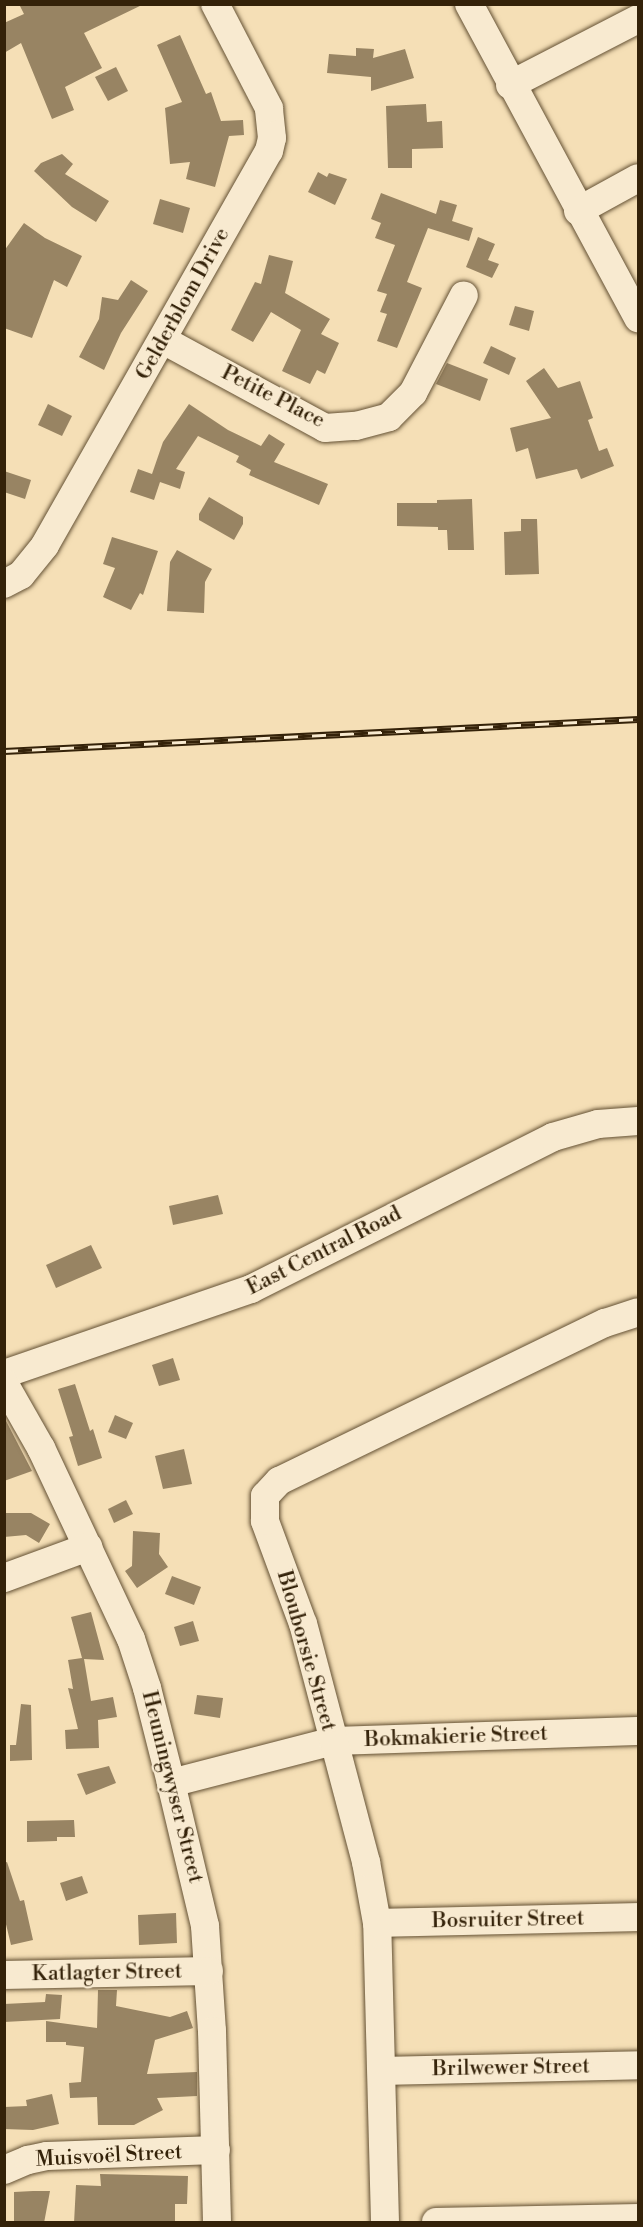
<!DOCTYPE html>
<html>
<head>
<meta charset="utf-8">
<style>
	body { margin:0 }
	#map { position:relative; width:643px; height:2227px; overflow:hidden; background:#f5dfb6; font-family:"Libre Bodoni",serif }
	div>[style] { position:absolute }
	.building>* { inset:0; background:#988463 }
	.roads { filter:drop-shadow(0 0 2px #645134) drop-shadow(0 0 2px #645134) }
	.minor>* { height:28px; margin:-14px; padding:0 14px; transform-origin:14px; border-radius:14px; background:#f8ead0 }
	.rail>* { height:7px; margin-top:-3.5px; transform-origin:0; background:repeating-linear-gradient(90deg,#f8ead0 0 14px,#342209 0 28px); box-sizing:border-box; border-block:2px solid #342209 }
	span { translate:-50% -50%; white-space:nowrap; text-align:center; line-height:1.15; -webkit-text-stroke:4.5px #f8ead0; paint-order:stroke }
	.street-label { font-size:21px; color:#342209 }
	.frame { position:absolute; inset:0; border:6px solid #342209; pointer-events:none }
</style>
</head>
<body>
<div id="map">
	<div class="building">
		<i style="clip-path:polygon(19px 4px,144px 4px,84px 33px,102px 68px,65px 87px,74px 110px,52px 119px,21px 43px,4px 53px,4px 23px,24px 14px)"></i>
		<i style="clip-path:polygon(180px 35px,206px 94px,211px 92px,221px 121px,243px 120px,244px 135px,229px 136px,215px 187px,186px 179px,190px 162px,170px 164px,165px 108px,182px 102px,157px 45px)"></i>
		<i style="clip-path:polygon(356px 48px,374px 49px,373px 58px,405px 49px,414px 78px,371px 91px,371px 77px,327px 73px,329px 54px,356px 56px)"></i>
		<i style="clip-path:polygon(116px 67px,128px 91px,108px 101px,95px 77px)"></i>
		<i style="clip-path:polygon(426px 104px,427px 122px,442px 121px,443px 148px,412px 149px,412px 168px,388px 168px,386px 106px)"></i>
		<i style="clip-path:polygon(62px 154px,73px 164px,65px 174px,109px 201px,96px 222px,72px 207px,34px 171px,41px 163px)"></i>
		<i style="clip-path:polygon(318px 172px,327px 177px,329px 173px,347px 179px,335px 205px,308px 192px)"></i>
		<i style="clip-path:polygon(381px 193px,436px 214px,440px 200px,457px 205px,452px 221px,473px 228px,469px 241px,428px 228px,407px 282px,422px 288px,397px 348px,377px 341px,387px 314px,380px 312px,387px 294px,377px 291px,395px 245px,375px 238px,381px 223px,371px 219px)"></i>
		<i style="clip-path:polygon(160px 199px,190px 208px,183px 233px,153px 224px)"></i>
		<i style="clip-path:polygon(24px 223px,45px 238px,82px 256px,67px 287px,54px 280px,32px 338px,4px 328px,4px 251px)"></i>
		<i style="clip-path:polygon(478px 237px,495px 244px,488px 260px,499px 264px,492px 278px,466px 267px)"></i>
		<i style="clip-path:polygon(269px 255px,293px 261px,285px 293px,330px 319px,321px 334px,339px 343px,325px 374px,317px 370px,310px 384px,282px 371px,301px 330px,271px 312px,253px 342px,231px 330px,255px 282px,261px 284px)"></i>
		<i style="clip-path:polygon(131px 280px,148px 291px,121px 333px,104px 370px,79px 357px,99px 319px,102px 297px,118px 300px)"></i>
		<i style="clip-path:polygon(515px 306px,534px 311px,529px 331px,509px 325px)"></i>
		<i style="clip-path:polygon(491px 346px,516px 358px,509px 375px,483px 363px)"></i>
		<i style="clip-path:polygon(447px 363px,488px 379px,480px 401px,436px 384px)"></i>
		<i style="clip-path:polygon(544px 368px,558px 388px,580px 381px,593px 418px,588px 420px,599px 451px,607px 448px,614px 466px,581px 479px,577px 469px,536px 479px,528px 448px,516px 452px,510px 428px,551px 418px,526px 381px)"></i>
		<i style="clip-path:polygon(48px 404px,72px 416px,62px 436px,38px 425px)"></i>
		<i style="clip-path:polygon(189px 404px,228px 430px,261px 446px,269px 434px,285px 444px,274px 462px,328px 484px,319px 505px,249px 475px,251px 470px,236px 462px,239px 456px,198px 436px,176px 469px,185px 472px,180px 489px,160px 482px,154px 500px,130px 492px,138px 469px,152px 474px,163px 442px)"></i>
		<i style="clip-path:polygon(4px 471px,31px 480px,25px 499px,4px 492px)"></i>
		<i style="clip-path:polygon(209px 497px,243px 517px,243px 524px,234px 540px,199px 520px,199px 514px)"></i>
		<i style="clip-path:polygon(472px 499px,474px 550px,448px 550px,447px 530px,438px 530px,438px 527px,397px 526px,397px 503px,437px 503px,437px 500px)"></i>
		<i style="clip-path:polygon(521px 519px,537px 519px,539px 574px,505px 575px,504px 532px,521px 531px)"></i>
		<i style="clip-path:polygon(112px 537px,158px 551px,143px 595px,140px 593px,131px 610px,103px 597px,115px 568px,103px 564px)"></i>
		<i style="clip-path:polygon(177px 550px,212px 569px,205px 582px,204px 613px,167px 611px,170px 562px)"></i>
		<i style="clip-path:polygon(218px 1195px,223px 1214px,173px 1225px,169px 1206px)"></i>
		<i style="clip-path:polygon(91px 1245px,102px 1268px,56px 1288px,46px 1265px)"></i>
		<i style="clip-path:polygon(173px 1358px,180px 1380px,159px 1386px,152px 1365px)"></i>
		<i style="clip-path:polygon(75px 1384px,90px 1431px,93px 1429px,102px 1458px,78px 1466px,69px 1437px,73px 1436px,58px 1389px)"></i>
		<i style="clip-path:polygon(115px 1415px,133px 1423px,126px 1439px,108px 1432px)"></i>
		<i style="clip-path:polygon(4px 1417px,32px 1471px,4px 1481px)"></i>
		<i style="clip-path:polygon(184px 1449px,192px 1484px,163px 1489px,155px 1456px)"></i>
		<i style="clip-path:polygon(126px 1500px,133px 1514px,114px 1523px,108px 1509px)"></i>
		<i style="clip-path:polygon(4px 1513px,31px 1513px,50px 1524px,39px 1543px,26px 1535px,4px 1537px)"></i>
		<i style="clip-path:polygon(133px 1531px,160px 1533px,159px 1554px,168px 1567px,137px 1588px,125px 1571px,132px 1566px)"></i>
		<i style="clip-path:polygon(172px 1576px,201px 1587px,194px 1605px,165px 1594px)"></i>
		<i style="clip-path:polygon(91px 1612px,104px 1660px,84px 1659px,91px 1701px,113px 1697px,117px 1717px,98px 1720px,99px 1748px,66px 1749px,65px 1730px,78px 1729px,68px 1688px,73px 1689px,68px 1660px,82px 1658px,71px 1617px)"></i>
		<i style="clip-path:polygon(193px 1621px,199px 1641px,180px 1646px,174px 1627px)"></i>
		<i style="clip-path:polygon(197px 1695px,223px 1698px,220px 1718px,194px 1714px)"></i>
		<i style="clip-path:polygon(21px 1704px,31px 1705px,32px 1760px,10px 1761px,10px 1745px,16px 1745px)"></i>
		<i style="clip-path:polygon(109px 1766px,116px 1783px,86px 1795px,77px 1774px)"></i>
		<i style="clip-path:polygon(74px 1820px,75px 1837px,57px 1837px,57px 1841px,27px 1842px,27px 1821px)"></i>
		<i style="clip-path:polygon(7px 1862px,20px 1901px,24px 1900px,33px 1940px,11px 1945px,4px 1916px,4px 1863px)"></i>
		<i style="clip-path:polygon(82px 1876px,88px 1893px,66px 1901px,60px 1883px)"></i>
		<i style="clip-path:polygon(176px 1913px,177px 1943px,139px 1945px,138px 1915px)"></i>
		<i style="clip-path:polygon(98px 1990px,117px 1990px,116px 2006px,170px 2017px,187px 2011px,193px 2028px,155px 2040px,147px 2074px,197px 2072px,197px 2096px,157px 2098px,163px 2110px,134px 2125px,98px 2125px,97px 2097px,70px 2098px,69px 2083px,81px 2082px,84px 2047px,66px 2045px,66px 2042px,46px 2042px,46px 2021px,97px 2028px)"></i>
		<i style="clip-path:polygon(46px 1994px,62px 1995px,60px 2019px,4px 2022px,4px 2004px,45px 2002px)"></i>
		<i style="clip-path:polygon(52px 2094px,59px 2124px,33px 2130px,4px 2129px,4px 2107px,27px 2106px,26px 2100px)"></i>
		<i style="clip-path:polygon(100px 2174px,188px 2176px,187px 2204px,175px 2204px,175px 2223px,74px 2223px,76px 2185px,101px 2186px)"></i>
		<i style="clip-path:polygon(33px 2191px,50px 2191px,44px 2223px,14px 2223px,14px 2192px)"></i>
	</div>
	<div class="roads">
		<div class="minor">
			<i style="left:469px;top:4px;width:357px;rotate:61.7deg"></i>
			<i style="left:510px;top:85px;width:144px;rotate:-27.3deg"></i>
			<i style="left:578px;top:211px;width:68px;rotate:-28.8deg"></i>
			<i style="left:163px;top:340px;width:184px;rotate:28.5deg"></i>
			<i style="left:325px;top:428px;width:31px;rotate:-4deg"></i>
			<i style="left:356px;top:426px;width:34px;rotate:-15deg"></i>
			<i style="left:389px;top:417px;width:34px;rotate:-45deg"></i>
			<i style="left:413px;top:393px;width:110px;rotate:-62.5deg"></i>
			<i style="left:4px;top:584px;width:19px;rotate:-28deg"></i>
			<i style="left:21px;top:575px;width:38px;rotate:-51deg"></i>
			<i style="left:45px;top:545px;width:453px;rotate:-60.4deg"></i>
			<i style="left:269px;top:151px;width:13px;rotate:-77deg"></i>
			<i style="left:272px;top:138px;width:30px;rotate:-96deg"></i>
			<i style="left:269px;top:108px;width:117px;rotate:-117.4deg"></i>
			<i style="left:4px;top:1374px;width:261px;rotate:-19deg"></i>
			<i style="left:251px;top:1289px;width:338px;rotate:-26.7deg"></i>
			<i style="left:553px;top:1137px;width:47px;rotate:-16.1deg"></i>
			<i style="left:598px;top:1124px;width:40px;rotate:-4.3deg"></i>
			<i style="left:4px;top:1383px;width:75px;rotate:60.4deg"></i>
			<i style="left:41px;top:1448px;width:211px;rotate:64.8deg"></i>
			<i style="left:131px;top:1639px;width:52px;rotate:71.9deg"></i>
			<i style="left:147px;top:1688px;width:98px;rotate:75.8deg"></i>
			<i style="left:171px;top:1783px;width:147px;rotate:76.6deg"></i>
			<i style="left:205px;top:1926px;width:105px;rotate:86.2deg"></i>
			<i style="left:212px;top:2031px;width:191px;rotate:88.5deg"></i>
			<i style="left:4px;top:1578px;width:90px;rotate:-20.3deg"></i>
			<i style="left:171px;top:1783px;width:167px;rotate:-14.5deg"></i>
			<i style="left:333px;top:1741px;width:305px;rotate:-1.9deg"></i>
			<i style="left:377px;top:1923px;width:261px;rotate:-1.3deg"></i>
			<i style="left:4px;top:1975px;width:205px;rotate:-1.1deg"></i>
			<i style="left:383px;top:2071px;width:255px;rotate:-1.3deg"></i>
			<i style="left:4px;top:2170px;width:26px;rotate:-23deg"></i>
			<i style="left:28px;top:2160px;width:19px;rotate:-12deg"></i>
			<i style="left:47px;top:2156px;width:169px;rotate:-2deg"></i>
			<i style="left:385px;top:2222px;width:299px;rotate:-91.5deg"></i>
			<i style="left:377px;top:1923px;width:62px;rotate:-100.2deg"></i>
			<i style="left:366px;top:1862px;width:246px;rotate:-104.8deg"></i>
			<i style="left:303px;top:1624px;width:110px;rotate:-110.3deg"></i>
			<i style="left:265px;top:1521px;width:25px;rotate:-90deg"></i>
			<i style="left:265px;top:1496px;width:21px;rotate:-47deg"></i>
			<i style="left:279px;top:1481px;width:362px;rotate:-25.9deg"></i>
			<i style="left:605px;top:1323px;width:35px;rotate:-18deg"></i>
			<i style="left:436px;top:2222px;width:202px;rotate:-1.1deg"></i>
		</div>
	</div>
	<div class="rail">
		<i style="left:4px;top:751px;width:635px;rotate:-2.89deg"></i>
	</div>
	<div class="street-label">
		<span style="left:183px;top:304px;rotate:-61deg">Gelderblom Drive</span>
		<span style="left:273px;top:397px;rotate:27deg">Petite Place</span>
		<span style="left:324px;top:1251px;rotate:-27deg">East Central Road</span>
		<span style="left:306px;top:1651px;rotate:74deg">Blouborsie Street</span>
		<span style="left:456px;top:1737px;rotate:-2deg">Bokmakierie Street</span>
		<span style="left:172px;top:1787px;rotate:76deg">Heuningwyser Street</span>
		<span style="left:508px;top:1920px;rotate:-1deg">Bosruiter Street</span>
		<span style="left:107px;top:1973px;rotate:-1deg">Katlagter Street</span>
		<span style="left:511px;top:2068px;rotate:-1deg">Brilwewer Street</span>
		<span style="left:109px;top:2156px;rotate:-3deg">Muisvoël Street</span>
	</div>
	<div class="frame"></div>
</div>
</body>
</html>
